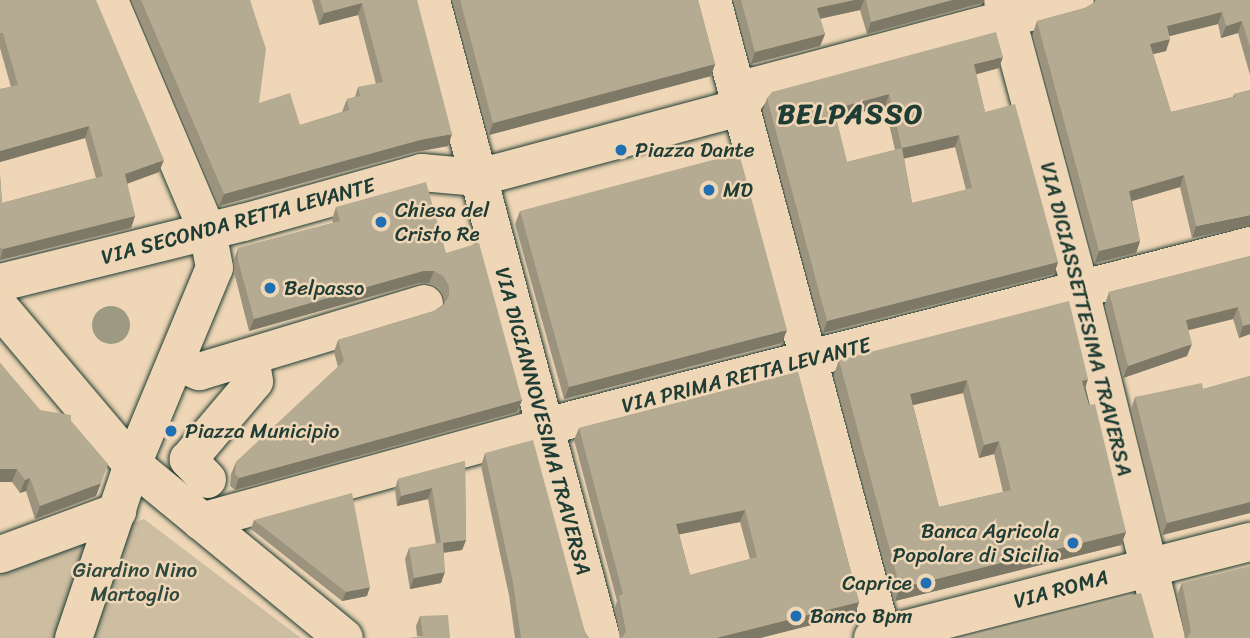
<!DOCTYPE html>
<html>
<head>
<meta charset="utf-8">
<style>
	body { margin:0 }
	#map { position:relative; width:1250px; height:638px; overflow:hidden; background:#efd6b6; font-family:Sriracha,sans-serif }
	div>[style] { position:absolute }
	.green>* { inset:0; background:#cdbda1 }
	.water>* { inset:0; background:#9d9a83 }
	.round { border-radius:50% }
	.roads { filter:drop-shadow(0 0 2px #1f3d34) drop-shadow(0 0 2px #1f3d34) }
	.minor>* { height:37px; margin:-18.5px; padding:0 18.5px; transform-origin:18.5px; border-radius:18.5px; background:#efd6b6 }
	.tertiary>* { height:38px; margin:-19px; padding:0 19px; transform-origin:19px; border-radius:19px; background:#efd6b6 }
	.wall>* { inset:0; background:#9b937e }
	.shaded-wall>* { inset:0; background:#7e7866 }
	.building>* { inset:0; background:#b4ab92 }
	.dots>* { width:19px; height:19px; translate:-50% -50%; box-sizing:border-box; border:4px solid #efd6b6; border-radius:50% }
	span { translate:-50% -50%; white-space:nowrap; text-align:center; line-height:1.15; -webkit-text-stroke:5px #efd6b6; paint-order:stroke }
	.poi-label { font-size:21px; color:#1f3d34 }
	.left { translate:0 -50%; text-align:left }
	.right { translate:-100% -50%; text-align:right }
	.street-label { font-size:21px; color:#1f3d34 }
	.park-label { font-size:21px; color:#304a3f }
	.district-label { font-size:28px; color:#1f3d34; font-weight:700; letter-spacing:2px }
</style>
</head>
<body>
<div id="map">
	<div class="green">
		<i style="clip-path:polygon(144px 519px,301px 638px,0 638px,0 574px)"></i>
	</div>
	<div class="water">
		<i class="round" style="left:92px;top:306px;width:38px;height:38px"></i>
	</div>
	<div class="roads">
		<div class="minor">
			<i style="left:431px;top:0;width:660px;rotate:75.08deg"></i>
			<i style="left:712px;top:0;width:661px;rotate:75deg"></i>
			<i style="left:1002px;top:0;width:300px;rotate:74.9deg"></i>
			<i style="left:1080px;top:290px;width:358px;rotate:76.1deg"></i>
			<i style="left:0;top:282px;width:250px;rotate:-13.9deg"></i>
			<i style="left:243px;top:222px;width:185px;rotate:-15.7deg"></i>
			<i style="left:421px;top:172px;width:57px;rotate:5deg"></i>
			<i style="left:478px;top:177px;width:270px;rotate:-15deg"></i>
			<i style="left:739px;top:107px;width:27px;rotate:-54deg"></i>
			<i style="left:755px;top:85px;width:331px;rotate:-14.9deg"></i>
			<i style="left:175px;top:361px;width:26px;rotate:23deg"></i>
			<i style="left:199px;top:371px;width:235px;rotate:-16.8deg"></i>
			<i style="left:207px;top:479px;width:28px;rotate:-134deg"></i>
			<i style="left:188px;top:459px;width:102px;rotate:-49.8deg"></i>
			<i style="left:254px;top:381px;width:25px;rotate:-99deg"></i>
			<i style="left:200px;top:521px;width:358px;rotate:-15.4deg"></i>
			<i style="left:545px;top:426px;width:728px;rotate:-14.4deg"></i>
			<i style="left:0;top:554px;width:125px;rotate:-20.2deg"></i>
			<i style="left:73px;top:638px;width:184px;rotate:-71.3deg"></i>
			<i style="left:132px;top:464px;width:213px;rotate:-67.4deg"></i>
			<i style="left:214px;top:267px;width:37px;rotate:-101deg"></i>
			<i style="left:207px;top:231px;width:251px;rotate:-113deg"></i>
		</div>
		<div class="tertiary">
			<i style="left:0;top:308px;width:204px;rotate:49.8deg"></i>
			<i style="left:132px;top:464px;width:274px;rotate:39.4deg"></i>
			<i style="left:873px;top:638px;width:389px;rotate:-14.3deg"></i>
		</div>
	</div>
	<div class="wall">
		<i style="clip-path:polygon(0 0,159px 172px,127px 184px,135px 216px,131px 228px,0 260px,0 175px,2px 203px,96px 178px,85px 138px,0 162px,0 89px,11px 87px,0 48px)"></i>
		<i style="clip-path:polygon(132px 0,250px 0,259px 103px,300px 125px,342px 112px,347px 99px,355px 97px,358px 87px,376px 84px,358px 15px,319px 25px,312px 0,417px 0,448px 146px,415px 152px,219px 206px)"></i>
		<i style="clip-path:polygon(453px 0,698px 0,715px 64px,711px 76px,489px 135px)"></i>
		<i style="clip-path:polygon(734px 0,983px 0,982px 3px,867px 34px,860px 10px,820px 19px,825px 34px,820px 46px,751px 64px)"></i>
		<i style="clip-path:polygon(1095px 0,1250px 0,1250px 75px,1238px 33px,1221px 38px,1218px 24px,1169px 36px,1166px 51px,1153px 54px,1171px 112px,1233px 97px,1234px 94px,1250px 90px,1192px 238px,1180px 187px,1132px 201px,1140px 241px,1136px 253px,1095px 263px,1033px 33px,1037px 21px,1085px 8px,1095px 2px)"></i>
		<i style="clip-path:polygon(evenodd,999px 68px,976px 74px,985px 112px,1058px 262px,1054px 274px,823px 333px,763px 110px,767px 98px,999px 68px,885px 106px,895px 150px,847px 162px,836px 119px,885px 106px,999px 68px,955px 147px,966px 190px,912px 203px,904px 158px,955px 147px)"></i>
		<i style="clip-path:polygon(336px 207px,446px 253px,522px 400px,517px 412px,235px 490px,230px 486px,231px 474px,236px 462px,338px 367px,334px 352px,338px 340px,434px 311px,444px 304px,444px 298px,439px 288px,429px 283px,419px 283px,249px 331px,234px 272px,234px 260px,238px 248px,333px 223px,332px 219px)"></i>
		<i style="clip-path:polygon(520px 211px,782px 343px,564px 399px,515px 224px)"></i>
		<i style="clip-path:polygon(1250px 256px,1250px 334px,1239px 338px,1233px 319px,1188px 330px,1187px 356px,1123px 378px,1105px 304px,1109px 292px)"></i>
		<i style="clip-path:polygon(evenodd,839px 360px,1084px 389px,1126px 532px,1121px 545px,895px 601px,834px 374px,839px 360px,963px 393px,979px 458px,994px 454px,1003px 492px,939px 507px,913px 405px,963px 393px)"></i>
		<i style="clip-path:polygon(0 363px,40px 410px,71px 421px,96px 496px,35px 519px,26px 491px,20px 493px,12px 482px,0 482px)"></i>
		<i style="clip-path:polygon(evenodd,798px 372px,859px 602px,855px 614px,760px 638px,620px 638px,615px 608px,617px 601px,574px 440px,579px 428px,798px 372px,740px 522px,750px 559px,690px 575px,679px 534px,740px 522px)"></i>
		<i style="clip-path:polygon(1250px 376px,1250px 513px,1162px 535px,1131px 409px,1135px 397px,1203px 389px)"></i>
		<i style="clip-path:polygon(485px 453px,585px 632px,589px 638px,515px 638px,509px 595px,481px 466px)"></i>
		<i style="clip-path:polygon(465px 461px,466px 540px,462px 550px,444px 553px,441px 583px,410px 589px,405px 559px,409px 548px,436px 544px,428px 499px,397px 506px,395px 489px,398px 479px)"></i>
		<i style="clip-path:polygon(254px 520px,367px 596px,342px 601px,251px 529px)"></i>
		<i style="clip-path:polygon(1182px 583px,1250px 638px,1185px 638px,1177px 595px)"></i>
		<i style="clip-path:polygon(420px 616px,450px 638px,417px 636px,416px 626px)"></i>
	</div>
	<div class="shaded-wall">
		<i style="clip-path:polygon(854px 0,864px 0,860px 10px,813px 20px,817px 8px)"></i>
		<i style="clip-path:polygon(952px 0,983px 0,982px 3px,867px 34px,871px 22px)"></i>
		<i style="clip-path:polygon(362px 3px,358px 15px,319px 25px,324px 13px)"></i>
		<i style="clip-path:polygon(1222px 12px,1218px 24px,1162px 38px,1167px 26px)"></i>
		<i style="clip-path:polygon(1242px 21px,1238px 33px,1221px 38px,1226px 26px)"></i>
		<i style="clip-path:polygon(825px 34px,820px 46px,751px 64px,755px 52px)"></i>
		<i style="clip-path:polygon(1170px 39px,1166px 51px,1145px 56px,1150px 44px)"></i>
		<i style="clip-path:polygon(1003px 57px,999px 68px,970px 76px,974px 64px)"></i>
		<i style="clip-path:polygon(715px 64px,711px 76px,489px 135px,493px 123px)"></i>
		<i style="clip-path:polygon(889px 94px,885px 106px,830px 120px,834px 109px)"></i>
		<i style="clip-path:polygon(89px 126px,85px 138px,0 162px,0 151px)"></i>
		<i style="clip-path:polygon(452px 134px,448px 146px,415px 152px,219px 206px,224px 194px,420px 140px)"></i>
		<i style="clip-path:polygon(959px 135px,955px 147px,898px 160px,902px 148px)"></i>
		<i style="clip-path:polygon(164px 160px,159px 172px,120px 186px,125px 174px)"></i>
		<i style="clip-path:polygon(1184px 175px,1180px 187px,1125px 203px,1129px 191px)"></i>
		<i style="clip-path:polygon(1250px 215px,1250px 226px,1192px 238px,1196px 226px)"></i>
		<i style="clip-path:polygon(135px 216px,131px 228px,0 260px,3px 249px)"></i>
		<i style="clip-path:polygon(1140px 241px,1136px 253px,1095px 263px,1099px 251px)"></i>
		<i style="clip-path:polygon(1058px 262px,1054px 274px,823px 333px,827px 321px)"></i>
		<i style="clip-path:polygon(423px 271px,434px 271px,429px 283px,419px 283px,249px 331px,254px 319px)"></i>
		<i style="clip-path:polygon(1238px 307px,1233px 319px,1181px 332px,1186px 320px)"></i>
		<i style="clip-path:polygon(1250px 324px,1250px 334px,1239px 338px,1243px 326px)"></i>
		<i style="clip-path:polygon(787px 330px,782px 343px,564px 399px,569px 387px)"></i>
		<i style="clip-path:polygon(1192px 344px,1187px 356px,1123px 378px,1128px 366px)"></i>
		<i style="clip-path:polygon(1088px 379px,1084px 392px,1082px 381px)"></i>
		<i style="clip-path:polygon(967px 380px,963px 393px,905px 407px,910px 394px)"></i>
		<i style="clip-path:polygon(522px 400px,517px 412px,235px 490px,239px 478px)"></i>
		<i style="clip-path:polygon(999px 441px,994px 454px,979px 458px,984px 445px)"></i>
		<i style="clip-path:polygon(0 469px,17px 469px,12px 482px,0 482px)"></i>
		<i style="clip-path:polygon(30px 478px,26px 491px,20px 493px,25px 480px)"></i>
		<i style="clip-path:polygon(101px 483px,96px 496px,35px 519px,40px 506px)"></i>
		<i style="clip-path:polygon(432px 488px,428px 499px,397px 506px,401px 496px)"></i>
		<i style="clip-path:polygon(1250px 502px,1250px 513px,1162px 535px,1167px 523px)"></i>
		<i style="clip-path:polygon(745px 510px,740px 522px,672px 536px,676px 524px)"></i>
		<i style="clip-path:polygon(1126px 532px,1121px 545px,895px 601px,900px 588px)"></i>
		<i style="clip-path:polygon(466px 540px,462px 550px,437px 553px,441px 543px)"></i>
		<i style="clip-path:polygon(445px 572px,441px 583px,410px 589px,414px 578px)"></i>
		<i style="clip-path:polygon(370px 587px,367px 596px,342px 601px,346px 592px)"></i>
		<i style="clip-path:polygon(859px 602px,855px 614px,760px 638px,716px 638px)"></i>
	</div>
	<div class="building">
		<i style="clip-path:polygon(0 0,96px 0,164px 160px,125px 174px,135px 216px,3px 249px,0 247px,0 175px,2px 203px,103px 176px,89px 126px,0 151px,0 89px,18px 85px,3px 33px,0 33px)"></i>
		<i style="clip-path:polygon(141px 0,250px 0,266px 49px,259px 103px,290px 93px,300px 125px,349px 110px,347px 99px,360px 96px,358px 87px,383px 82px,362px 3px,324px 13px,320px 0,417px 0,452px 134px,420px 140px,224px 194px)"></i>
		<i style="clip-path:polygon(460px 0,698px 0,715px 64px,493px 123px)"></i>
		<i style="clip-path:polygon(741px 0,854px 0,817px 8px,825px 34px,755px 52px)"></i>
		<i style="clip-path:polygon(866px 0,952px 0,871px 22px)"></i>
		<i style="clip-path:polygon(1096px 0,1250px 0,1250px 47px,1242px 21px,1226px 26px,1222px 12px,1167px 26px,1170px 39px,1150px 44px,1171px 112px,1235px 97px,1234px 94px,1250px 90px,1250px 215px,1196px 226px,1184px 175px,1129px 191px,1140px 241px,1099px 251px,1037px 21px,1085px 8px,1095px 2px)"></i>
		<i style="clip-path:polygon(evenodd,996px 32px,1003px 57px,974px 64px,985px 112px,1015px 104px,1058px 262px,827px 321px,767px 98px,772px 92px,996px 32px,889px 94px,902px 148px,847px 162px,834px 109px,889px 94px,996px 32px,959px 135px,972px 188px,912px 203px,902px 148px,959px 135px)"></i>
		<i style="clip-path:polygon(739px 153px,787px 330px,569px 387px,520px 211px)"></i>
		<i style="clip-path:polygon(426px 182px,446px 253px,479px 243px,522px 400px,239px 478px,235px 474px,236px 462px,344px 361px,338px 340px,434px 311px,443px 306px,449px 296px,449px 286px,443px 276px,434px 271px,423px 271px,254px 319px,238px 260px,238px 248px,340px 221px,336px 207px)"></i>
		<i style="clip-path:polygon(1250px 256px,1250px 324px,1243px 326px,1238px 307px,1186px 320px,1192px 344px,1128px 366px,1109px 292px)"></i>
		<i style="clip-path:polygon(evenodd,1069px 301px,1088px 379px,1082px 381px,1089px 405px,1095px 404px,1126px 532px,900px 588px,839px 360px,1069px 301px,967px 380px,984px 445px,999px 441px,1011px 490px,939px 507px,910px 394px,967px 380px)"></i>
		<i style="clip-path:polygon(0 363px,40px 410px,71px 415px,71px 421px,108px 464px,101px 483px,40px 506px,30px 478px,25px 480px,17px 469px,0 469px)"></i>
		<i style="clip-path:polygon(evenodd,798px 372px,859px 602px,716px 638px,622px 638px,626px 631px,619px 596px,623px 594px,579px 428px,798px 372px,745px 510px,757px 557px,690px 575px,676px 524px,745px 510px)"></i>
		<i style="clip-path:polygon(1250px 376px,1250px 502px,1167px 523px,1135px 397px,1202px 383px,1203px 389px)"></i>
		<i style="clip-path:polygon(533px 440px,585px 632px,589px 638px,521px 638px,513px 583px,485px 453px)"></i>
		<i style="clip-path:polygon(465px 461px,466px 540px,441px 543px,432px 488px,401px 496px,398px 479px)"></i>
		<i style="clip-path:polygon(352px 493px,370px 587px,346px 592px,254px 520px)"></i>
		<i style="clip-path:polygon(443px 542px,445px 572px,414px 578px,409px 548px)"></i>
		<i style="clip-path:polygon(1250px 566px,1250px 638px,1187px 638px,1191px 631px,1182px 583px)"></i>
		<i style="clip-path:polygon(1141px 593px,1154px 638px,961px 638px)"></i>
		<i style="clip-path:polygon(448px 615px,450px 638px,408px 638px,423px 636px,420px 616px)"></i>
	</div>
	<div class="dots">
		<i style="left:621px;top:150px;background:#1f6fb2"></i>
		<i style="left:709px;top:190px;background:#1f6fb2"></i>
		<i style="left:381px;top:222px;background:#1f6fb2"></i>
		<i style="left:270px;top:288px;background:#1f6fb2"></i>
		<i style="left:171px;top:431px;background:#1f6fb2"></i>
		<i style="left:1073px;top:543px;background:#1f6fb2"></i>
		<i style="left:926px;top:583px;background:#1f6fb2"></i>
		<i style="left:796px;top:616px;background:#1f6fb2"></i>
	</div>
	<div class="poi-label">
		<span class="left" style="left:635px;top:150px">Piazza Dante</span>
		<span class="left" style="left:723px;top:190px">MD</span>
		<span class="left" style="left:395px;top:222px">Chiesa del<br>Cristo Re</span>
		<span class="left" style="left:284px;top:288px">Belpasso</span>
		<span class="left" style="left:185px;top:431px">Piazza Municipio</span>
		<span class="right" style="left:1059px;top:543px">Banca Agricola<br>Popolare di Sicilia</span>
		<span class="right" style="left:912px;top:583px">Caprice</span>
		<span class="left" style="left:810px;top:616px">Banco Bpm</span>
	</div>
	<div class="street-label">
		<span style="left:238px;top:221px;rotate:-15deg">VIA SECONDA RETTA LEVANTE</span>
		<span style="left:1086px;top:319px;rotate:76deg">VIA DICIASSETTESIMA TRAVERSA</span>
		<span style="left:746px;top:375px;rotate:-14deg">VIA PRIMA RETTA LEVANTE</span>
		<span style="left:543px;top:421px;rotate:75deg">VIA DICIANNOVESIMA TRAVERSA</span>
		<span style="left:1061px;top:589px;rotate:-15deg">VIA ROMA</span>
	</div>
	<div class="park-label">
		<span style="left:135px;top:582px">Giardino Nino<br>Martoglio</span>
	</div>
	<div class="district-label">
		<span style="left:851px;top:114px">BELPASSO</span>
	</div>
</div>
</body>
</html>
